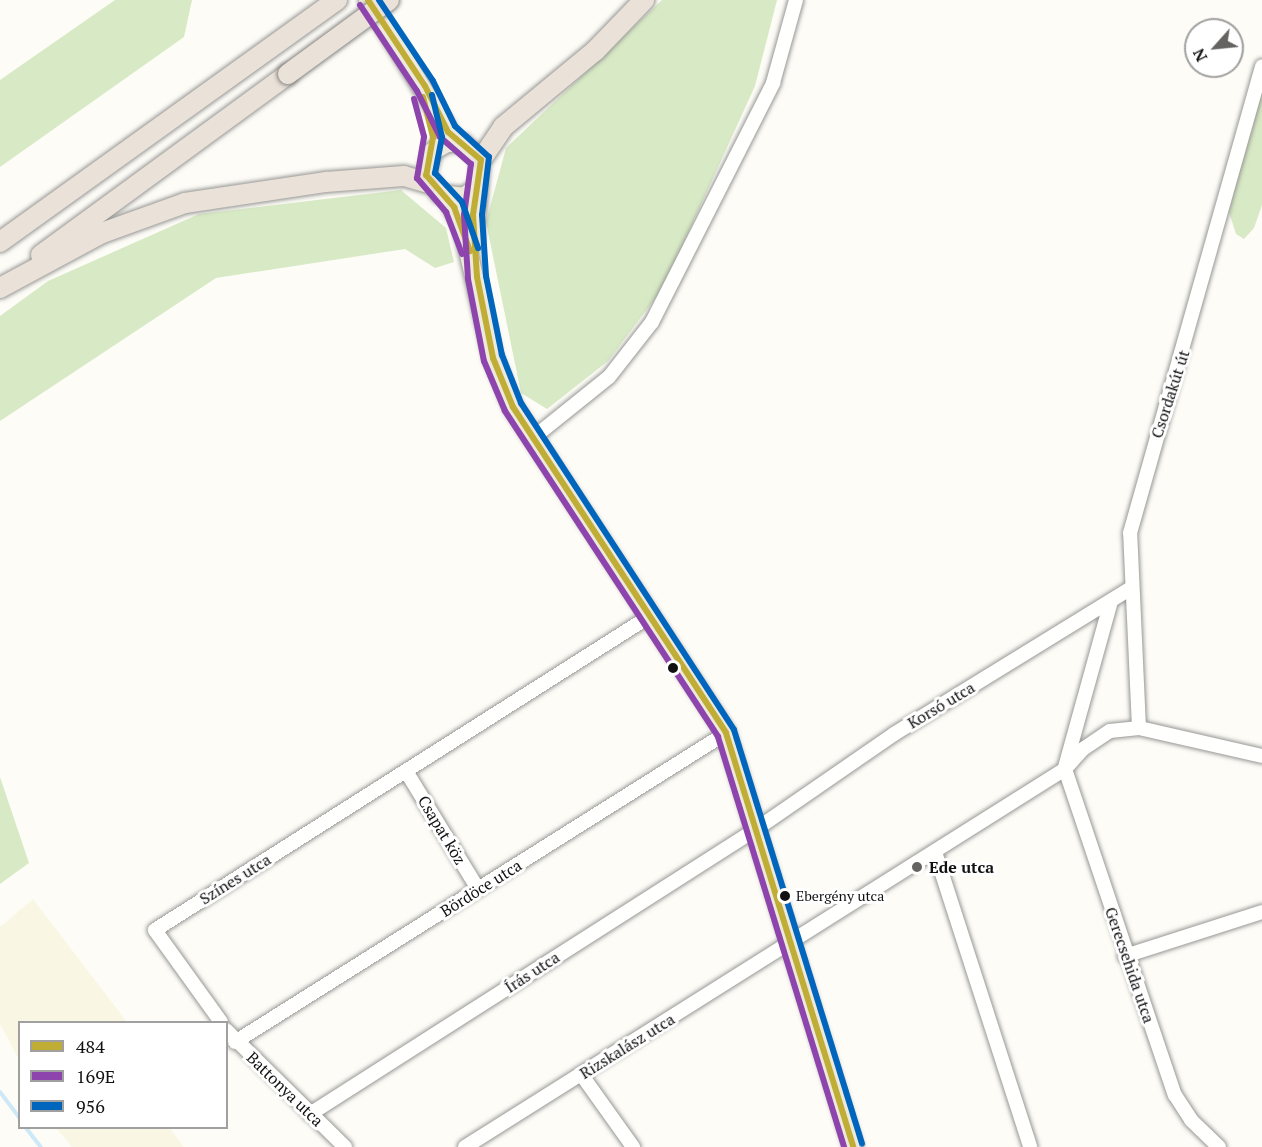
<!DOCTYPE html>
<html>
<head>
<meta charset="utf-8">
<style>
	body { margin:0 }
	#map { position:relative; width:1262px; height:1147px; overflow:hidden; background:#fdfcf7; font-family:"PT Serif",serif }
	div>[style] { position:absolute }
	.farmland>* { inset:0; background:#f9f7e4 }
	.forest>* { inset:0; background:#d8eac5 }
	.stream>* { height:4px; margin:-2px; padding:0 2px; transform-origin:2px; border-radius:2px; background:#cde8f7 }
	.roads { filter:drop-shadow(0 0 2px #979795) drop-shadow(0 0 2px #979795) }
	.minor>* { height:14px; margin:-7px; padding:0 7px; transform-origin:7px; border-radius:7px; background:#fffffe }
	.major>* { height:18px; margin:-9px; padding:0 9px; transform-origin:9px; border-radius:9px; background:#ede9dc }
	.highway>* { height:20px; margin:-10px; padding:0 10px; transform-origin:10px; border-radius:10px; background:#eae1d8 }
	.bridges { filter:drop-shadow(0 0 2px #858482) drop-shadow(0 0 2px #858482) }
	.highway-bridge>* { height:20px; margin:-10px; padding:0 10px; transform-origin:10px; border-radius:10px; background:#eae1d8 }
	.bus-1>* { height:6px; margin:-3px; padding:0 3px; transform-origin:3px; border-radius:3px; background:#c0ad36 }
	.bus-2>* { height:6px; margin:-3px; padding:0 3px; transform-origin:3px; border-radius:3px; background:#8e44ad }
	.bus-3>* { height:6px; margin:-3px; padding:0 3px; transform-origin:3px; border-radius:3px; background:#0065bd }
	.dots>* { width:16px; height:16px; translate:-50% -50%; box-sizing:border-box; border:3px solid #fff; border-radius:50% }
	span { translate:-50% -50%; white-space:nowrap; text-align:center; line-height:1.15; -webkit-text-stroke:6px #fff; paint-order:stroke }
	.bus-label { font-size:14px; color:#111 }
	.left { translate:0 -50%; text-align:left }
	.street-label { font-size:16px; color:#111 }
	.poi-label { font-size:16px; color:#111; font-weight:700 }
	.legend { position:absolute; left:18px; top:1021px; width:210px; height:108px; box-sizing:border-box; background:#fff; border:2px solid #a0a0a0; margin:0; padding:8px 10px; list-style:none; font-size:18px; color:#111 }
	.legend li { display:flex; align-items:center; gap:12px; height:30px }
	.legend b { width:30px; border:2px solid #a0a0a0 }
	.north { position:absolute; left:1184px; top:18px; width:60px; height:60px; box-sizing:border-box; background:#fff; border:2px solid #a0a0a0; border-radius:50%; rotate:243deg; font-size:16px; font-weight:700; line-height:24px; text-align:center; color:#111 }
	.north::after { content:''; display:block; margin:auto; width:21px; height:27px; background:#646362; clip-path:polygon(50% 0,100% 100%,50% 72%,0 100%) }
</style>
</head>
<body>
<div id="map">
	<div class="farmland">
		<i style="clip-path:polygon(33px 899px,127px 1022px,20px 1022px,19px 1060px,0 1024px,0 927px)"></i>
		<i style="clip-path:polygon(56px 1128px,170px 1128px,184px 1147px,72px 1147px)"></i>
	</div>
	<div class="forest">
		<i style="clip-path:polygon(115px 0,192px 0,184px 37px,0 167px,0 80px)"></i>
		<i style="clip-path:polygon(662px 0,777px 0,755px 86px,663px 288px,608px 361px,547px 409px,521px 393px,486px 222px,506px 148px)"></i>
		<i style="clip-path:polygon(1262px 75px,1262px 205px,1254px 228px,1244px 239px,1236px 234px,1229px 212px)"></i>
		<i style="clip-path:polygon(401px 190px,446px 228px,454px 262px,435px 268px,405px 249px,216px 278px,0 421px,0 316px,48px 281px,199px 214px)"></i>
		<i style="clip-path:polygon(0 777px,29px 863px,0 884px)"></i>
	</div>
	<div class="stream">
		<i style="left:0;top:1092px;width:34px;rotate:53deg"></i>
		<i style="left:26px;top:1128px;width:24px;rotate:52deg"></i>
	</div>
	<div class="roads">
		<div class="minor">
			<i style="left:533px;top:438px;width:97px;rotate:-38.8deg"></i>
			<i style="left:609px;top:377px;width:70px;rotate:-52deg"></i>
			<i style="left:652px;top:322px;width:268px;rotate:-63.1deg"></i>
			<i style="left:773px;top:83px;width:86px;rotate:-74.5deg"></i>
			<i style="left:1139px;top:728px;width:195px;rotate:-92.6deg"></i>
			<i style="left:1130px;top:533px;width:485px;rotate:-74.2deg"></i>
			<i style="left:1065px;top:767px;width:172px;rotate:-74.5deg"></i>
			<i style="left:1065px;top:769px;width:344px;rotate:71.4deg"></i>
			<i style="left:1175px;top:1095px;width:30px;rotate:57deg"></i>
			<i style="left:1191px;top:1120px;width:39px;rotate:44deg"></i>
			<i style="left:406px;top:771px;width:138px;rotate:58.6deg"></i>
			<i style="left:935px;top:852px;width:310px;rotate:72.1deg"></i>
			<i style="left:1125px;top:956px;width:144px;rotate:-17.8deg"></i>
			<i style="left:221px;top:1022px;width:113px;rotate:-125.7deg"></i>
			<i style="left:155px;top:930px;width:586px;rotate:-32.39deg"></i>
			<i style="left:226px;top:1030px;width:167px;rotate:44.5deg"></i>
			<i style="left:235px;top:1042px;width:580px;rotate:-32.18deg"></i>
			<i style="left:581px;top:1074px;width:90px;rotate:54.5deg"></i>
			<i style="left:310px;top:1114px;width:528px;rotate:-32.55deg"></i>
			<i style="left:755px;top:830px;width:169px;rotate:-34.6deg"></i>
			<i style="left:894px;top:734px;width:278px;rotate:-31.6deg"></i>
			<i style="left:465px;top:1147px;width:709px;rotate:-32.21deg"></i>
			<i style="left:1065px;top:769px;width:27px;rotate:-48deg"></i>
			<i style="left:1083px;top:749px;width:32px;rotate:-34deg"></i>
			<i style="left:1110px;top:731px;width:29px;rotate:-6deg"></i>
			<i style="left:1139px;top:728px;width:126px;rotate:12.8deg"></i>
		</div>
		<div class="major">
			<i style="left:368px;top:0;width:167px;rotate:58.5deg"></i>
			<i style="left:447px;top:198px;width:31px;rotate:61deg"></i>
			<i style="left:462px;top:225px;width:137px;rotate:76.9deg"></i>
			<i style="left:493px;top:358px;width:53px;rotate:67.8deg"></i>
			<i style="left:513px;top:407px;width:389px;rotate:56.8deg"></i>
			<i style="left:726px;top:733px;width:433px;rotate:72.9deg"></i>
			<i style="left:474px;top:240px;width:80px;rotate:-85deg"></i>
			<i style="left:481px;top:160px;width:25px;rotate:-137deg"></i>
			<i style="left:463px;top:143px;width:16px;rotate:180deg"></i>
			<i style="left:447px;top:143px;width:16px;rotate:150deg"></i>
			<i style="left:433px;top:151px;width:25px;rotate:106deg"></i>
			<i style="left:426px;top:175px;width:24px;rotate:54deg"></i>
			<i style="left:440px;top:194px;width:23px;rotate:7deg"></i>
			<i style="left:463px;top:197px;width:17px;rotate:-33deg"></i>
		</div>
		<div class="highway">
			<i style="left:481px;top:160px;width:40px;rotate:-56deg"></i>
			<i style="left:503px;top:127px;width:119px;rotate:-39.6deg"></i>
			<i style="left:595px;top:51px;width:71px;rotate:-46.1deg"></i>
			<i style="left:0;top:242px;width:415px;rotate:-35.7deg"></i>
			<i style="left:41px;top:255px;width:306px;rotate:-36.2deg"></i>
			<i style="left:0;top:288px;width:116px;rotate:-28.3deg"></i>
			<i style="left:102px;top:233px;width:88px;rotate:-19.9deg"></i>
			<i style="left:185px;top:203px;width:143px;rotate:-8.5deg"></i>
			<i style="left:326px;top:182px;width:78px;rotate:-4.4deg"></i>
			<i style="left:404px;top:176px;width:26px;rotate:16deg"></i>
		</div>
	</div>
	<div class="bridges">
		<div class="highway-bridge">
			<i style="left:288px;top:74px;width:125px;rotate:-36.2deg"></i>
		</div>
	</div>
	<div class="bus-1">
		<i style="left:368px;top:0;width:103px;rotate:56.5deg"></i>
		<i style="left:425px;top:86px;width:51px;rotate:63.4deg"></i>
		<i style="left:448px;top:132px;width:43px;rotate:40.3deg"></i>
		<i style="left:481px;top:160px;width:56px;rotate:98.3deg"></i>
		<i style="left:473px;top:215px;width:62px;rotate:86.3deg"></i>
		<i style="left:477px;top:277px;width:83px;rotate:78.8deg"></i>
		<i style="left:493px;top:358px;width:53px;rotate:67.8deg"></i>
		<i style="left:513px;top:407px;width:389px;rotate:56.8deg"></i>
		<i style="left:726px;top:733px;width:433px;rotate:72.9deg"></i>
		<i style="left:423px;top:97px;width:41px;rotate:76deg"></i>
		<i style="left:433px;top:137px;width:39px;rotate:100deg"></i>
		<i style="left:426px;top:175px;width:43px;rotate:48.8deg"></i>
		<i style="left:454px;top:207px;width:47px;rotate:70deg"></i>
	</div>
	<div class="bus-2">
		<i style="left:360px;top:5px;width:103px;rotate:56.5deg"></i>
		<i style="left:417px;top:91px;width:51px;rotate:63.4deg"></i>
		<i style="left:440px;top:137px;width:41px;rotate:41.1deg"></i>
		<i style="left:471px;top:164px;width:51px;rotate:97.8deg"></i>
		<i style="left:464px;top:215px;width:64px;rotate:86.4deg"></i>
		<i style="left:468px;top:279px;width:84px;rotate:79deg"></i>
		<i style="left:484px;top:361px;width:54px;rotate:67.2deg"></i>
		<i style="left:505px;top:411px;width:389px;rotate:56.8deg"></i>
		<i style="left:718px;top:737px;width:429px;rotate:72.9deg"></i>
		<i style="left:414px;top:99px;width:39px;rotate:75deg"></i>
		<i style="left:424px;top:137px;width:42px;rotate:99.7deg"></i>
		<i style="left:417px;top:178px;width:45px;rotate:49.5deg"></i>
		<i style="left:446px;top:212px;width:45px;rotate:69.1deg"></i>
	</div>
	<div class="bus-3">
		<i style="left:379px;top:0;width:97px;rotate:56.3deg"></i>
		<i style="left:433px;top:81px;width:50px;rotate:63.9deg"></i>
		<i style="left:455px;top:126px;width:46px;rotate:42.4deg"></i>
		<i style="left:489px;top:157px;width:58px;rotate:96.9deg"></i>
		<i style="left:482px;top:215px;width:61px;rotate:86.2deg"></i>
		<i style="left:486px;top:276px;width:81px;rotate:78.6deg"></i>
		<i style="left:502px;top:355px;width:52px;rotate:68.4deg"></i>
		<i style="left:521px;top:403px;width:390px;rotate:56.9deg"></i>
		<i style="left:734px;top:730px;width:433px;rotate:72.8deg"></i>
		<i style="left:432px;top:95px;width:43px;rotate:76.6deg"></i>
		<i style="left:442px;top:137px;width:37px;rotate:101deg"></i>
		<i style="left:435px;top:173px;width:40px;rotate:47deg"></i>
		<i style="left:462px;top:202px;width:49px;rotate:70.8deg"></i>
	</div>
	<div class="dots">
		<i style="left:673px;top:668px;background:#111"></i>
		<i style="left:917px;top:867px;background:#646362"></i>
		<i style="left:785px;top:896px;background:#111"></i>
	</div>
	<div class="bus-label">
		<span class="left" style="left:796px;top:896px">Ebergény utca</span>
	</div>
	<div class="street-label">
		<span style="left:1170px;top:394px;rotate:-72deg">Csordakút út</span>
		<span style="left:941px;top:705px;rotate:-31deg">Korsó utca</span>
		<span style="left:442px;top:830px;rotate:59deg">Csapat köz</span>
		<span style="left:235px;top:879px;rotate:-32deg">Színes utca</span>
		<span style="left:481px;top:888px;rotate:-32deg">Bördöce utca</span>
		<span style="left:1130px;top:965px;rotate:71deg">Gerecsehida utca</span>
		<span style="left:532px;top:972px;rotate:-33deg">Írás utca</span>
		<span style="left:627px;top:1046px;rotate:-32deg">Rizskalász utca</span>
		<span style="left:285px;top:1089px;rotate:44deg">Battonya utca</span>
	</div>
	<div class="poi-label">
		<span class="left" style="left:929px;top:867px">Ede utca</span>
	</div>
	<ul class="legend">
	<li><b style="height:8px;background:#c0ad36"></b>484</li>
	<li><b style="height:8px;background:#8e44ad"></b>169E</li>
	<li><b style="height:8px;background:#0065bd"></b>956</li>
	</ul>
	<div class="north">N</div>
</div>
</body>
</html>
